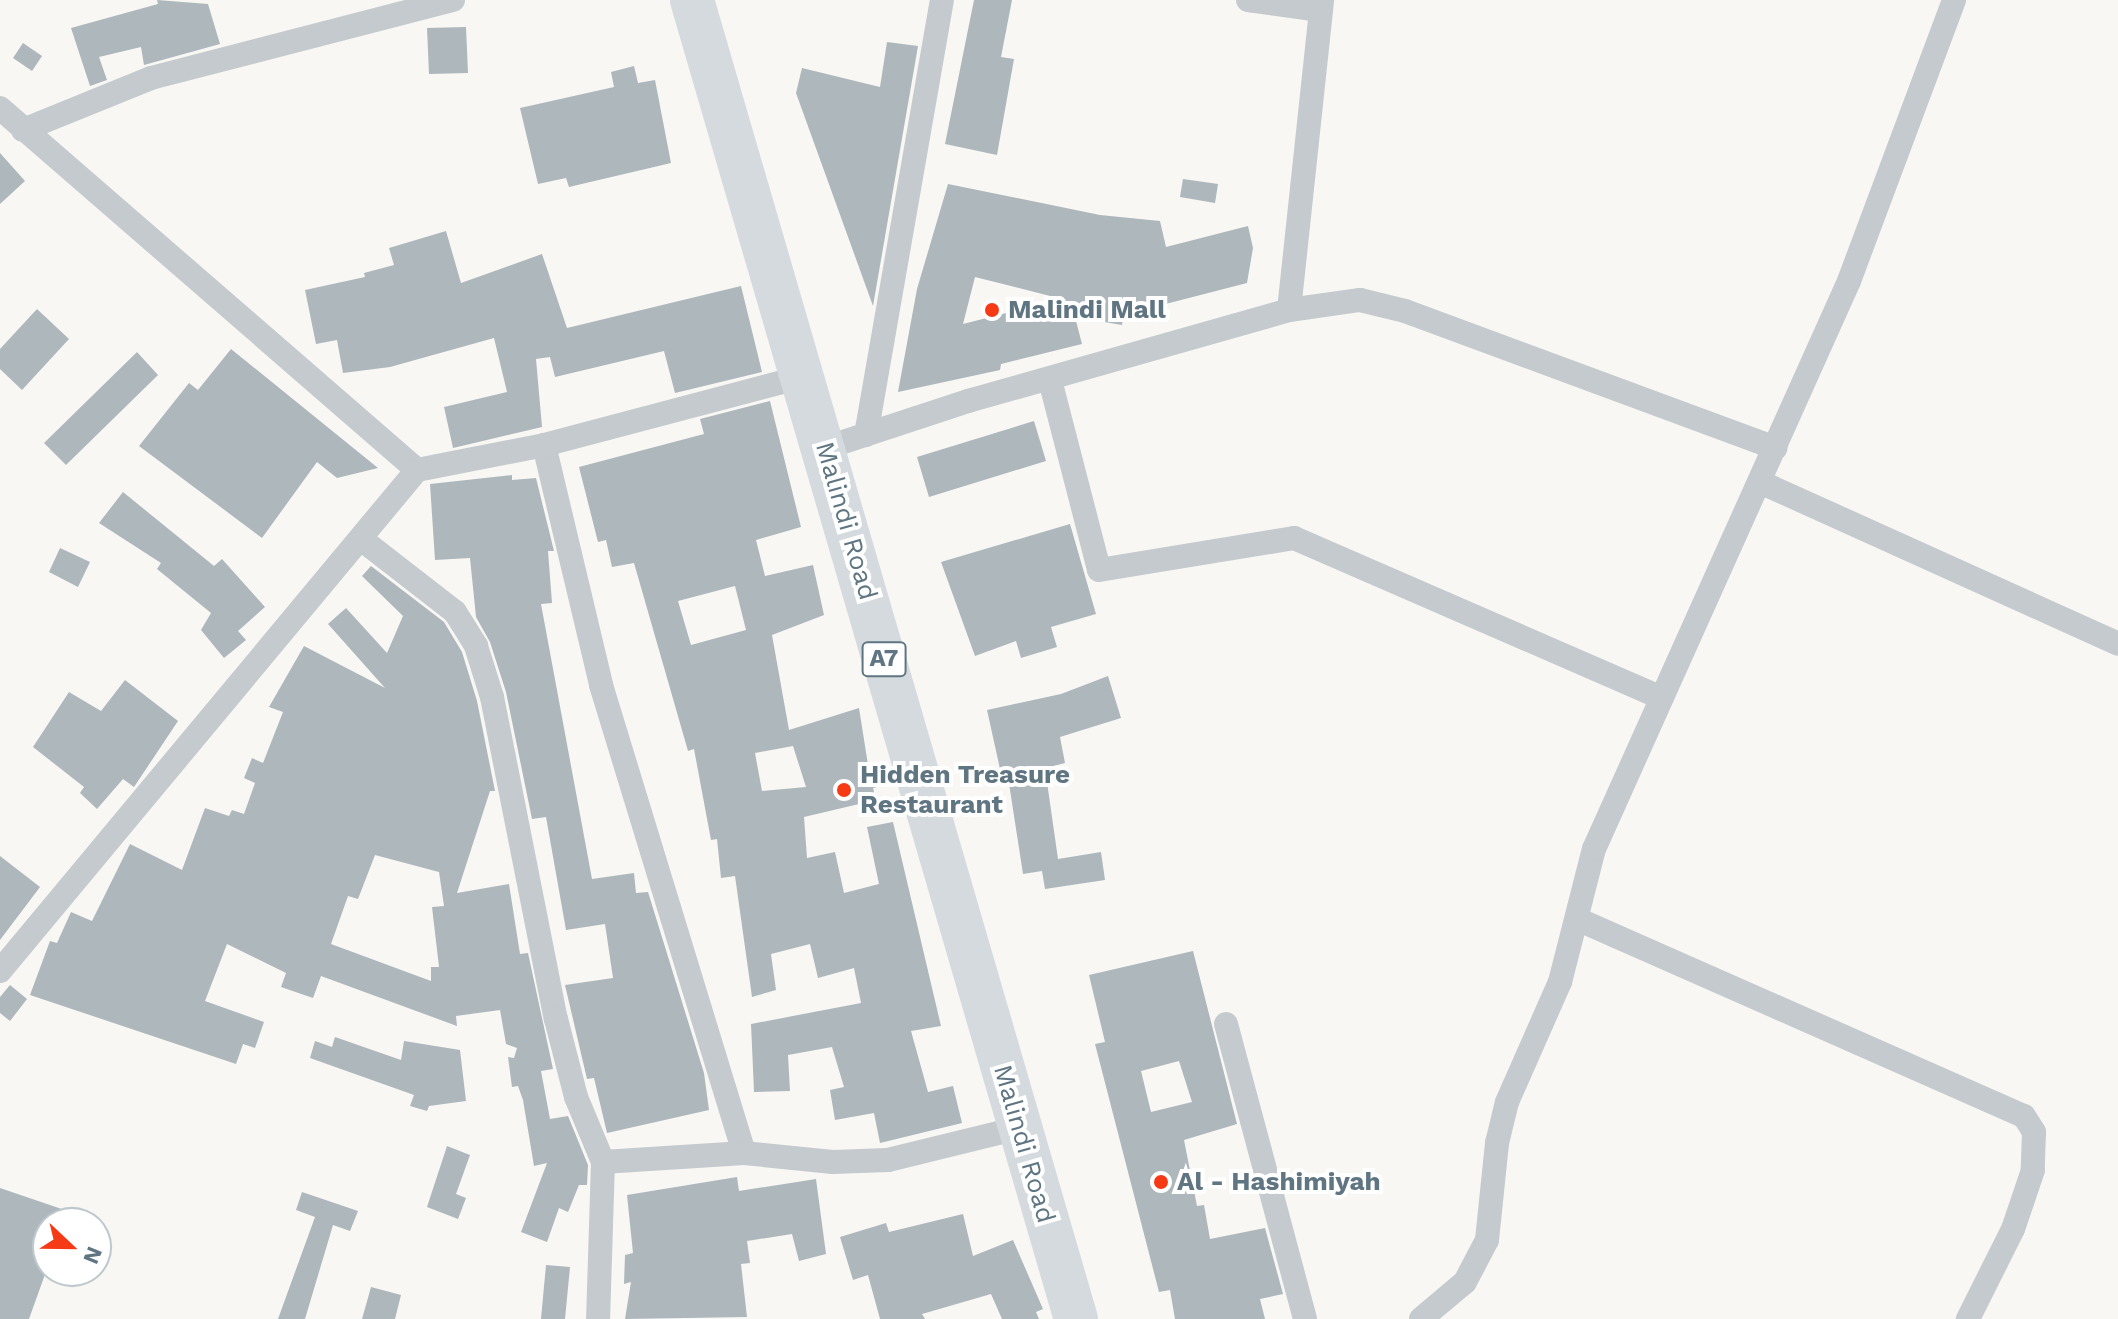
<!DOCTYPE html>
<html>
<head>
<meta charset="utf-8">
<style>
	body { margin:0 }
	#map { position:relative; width:2118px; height:1319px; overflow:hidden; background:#f8f7f4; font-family:"Work Sans",sans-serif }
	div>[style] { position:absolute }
	.building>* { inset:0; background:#adb7bc }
	.street>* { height:24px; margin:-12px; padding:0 12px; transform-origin:12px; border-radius:12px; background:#c4cacd }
	.highway>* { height:44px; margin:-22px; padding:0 22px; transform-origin:22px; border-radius:22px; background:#d5dade }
	.dots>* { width:22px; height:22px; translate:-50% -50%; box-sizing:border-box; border:4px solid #fff; border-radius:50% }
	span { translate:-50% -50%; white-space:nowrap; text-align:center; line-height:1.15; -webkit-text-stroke:8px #fff; paint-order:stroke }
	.shield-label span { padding:2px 6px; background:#fff; border:2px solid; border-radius:6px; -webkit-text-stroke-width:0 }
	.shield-label { font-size:24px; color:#5f7582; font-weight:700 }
	.poi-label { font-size:26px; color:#5f7582; font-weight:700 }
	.left { translate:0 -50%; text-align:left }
	.street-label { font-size:26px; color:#5f7582 }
	.north { position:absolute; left:32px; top:1207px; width:80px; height:80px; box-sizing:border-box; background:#fff; border:2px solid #bfc8cd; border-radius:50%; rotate:112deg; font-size:22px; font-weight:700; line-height:32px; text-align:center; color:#5f7582 }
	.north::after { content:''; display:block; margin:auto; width:28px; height:36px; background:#f63a16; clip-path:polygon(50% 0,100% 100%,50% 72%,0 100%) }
</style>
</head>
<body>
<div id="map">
	<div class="building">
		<i style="clip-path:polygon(157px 0,208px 4px,220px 44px,144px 65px,141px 47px,99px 57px,107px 80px,90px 86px,71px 28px,158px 4px)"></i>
		<i style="clip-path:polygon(974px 0,1012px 0,1001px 57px,1014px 59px,997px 155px,945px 144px)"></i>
		<i style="clip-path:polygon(466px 27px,468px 73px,429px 74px,427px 28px)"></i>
		<i style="clip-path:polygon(887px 42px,918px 46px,873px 306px,796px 93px,802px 68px,880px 87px)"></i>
		<i style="clip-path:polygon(23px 43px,42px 56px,32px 71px,13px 58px)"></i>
		<i style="clip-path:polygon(634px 66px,638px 83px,655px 80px,671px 163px,569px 187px,566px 178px,538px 184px,520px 108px,614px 87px,611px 72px)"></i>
		<i style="clip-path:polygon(0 153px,25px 181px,0 204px)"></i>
		<i style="clip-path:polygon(1183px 179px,1218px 184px,1215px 203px,1180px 197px)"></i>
		<i style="clip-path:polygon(evenodd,948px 184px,1100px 215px,1160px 221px,1166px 247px,1248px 226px,1253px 248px,1247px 283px,1150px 308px,1125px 304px,1122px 325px,1075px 317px,1082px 344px,1001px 364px,1000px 370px,898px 392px,917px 289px,948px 184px,975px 277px,1062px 299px,963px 324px,975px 277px)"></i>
		<i style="clip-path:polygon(446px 231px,461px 283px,542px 254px,567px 328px,741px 286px,762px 372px,675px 393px,664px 351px,555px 377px,550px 357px,536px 359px,542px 427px,453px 448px,444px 407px,507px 392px,494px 338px,390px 367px,343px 373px,337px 340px,316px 344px,305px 290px,365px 277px,364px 273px,394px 265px,389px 248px)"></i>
		<i style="clip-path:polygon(37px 309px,69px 339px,22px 390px,0 369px,0 349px)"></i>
		<i style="clip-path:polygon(231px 349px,378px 468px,337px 478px,317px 462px,262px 538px,139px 446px,189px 383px,198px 390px)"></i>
		<i style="clip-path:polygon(137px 352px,158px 375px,66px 465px,44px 443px)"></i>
		<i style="clip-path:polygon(evenodd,770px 401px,801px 527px,756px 540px,765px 576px,813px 565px,824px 615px,772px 635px,789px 730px,859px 708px,869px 771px,889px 766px,894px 783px,873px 788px,876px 800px,804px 817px,807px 858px,835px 852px,844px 893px,879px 884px,867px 827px,893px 822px,941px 1026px,911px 1031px,928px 1092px,953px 1086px,962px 1123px,880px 1143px,874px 1113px,835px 1120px,830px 1090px,844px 1087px,832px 1047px,788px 1055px,790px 1091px,754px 1092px,751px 1024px,861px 1003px,854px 968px,818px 978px,810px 944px,771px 954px,776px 990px,752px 997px,735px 876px,721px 878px,717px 839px,711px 840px,694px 749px,688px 751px,634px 563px,612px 567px,606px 540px,598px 542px,579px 467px,704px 434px,700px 419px,770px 401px,735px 586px,746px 630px,691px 645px,678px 601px,735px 586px,770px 401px,793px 746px,806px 787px,762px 791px,755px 753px,793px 746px)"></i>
		<i style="clip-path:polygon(1034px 421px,1046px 461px,929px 497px,917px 457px)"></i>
		<i style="clip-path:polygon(512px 475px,512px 480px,536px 478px,554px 551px,548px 551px,552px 603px,541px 604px,592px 879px,634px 873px,636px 893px,648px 892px,704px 1073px,709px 1110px,607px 1133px,594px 1078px,587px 1079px,565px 985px,613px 978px,605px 924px,566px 930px,546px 817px,532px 819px,506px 692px,490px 642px,476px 617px,470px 558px,435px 560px,430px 484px)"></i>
		<i style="clip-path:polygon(123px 492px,214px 566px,222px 559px,265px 607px,238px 631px,246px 640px,224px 658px,201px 630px,211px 613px,157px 569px,161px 563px,99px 523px)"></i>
		<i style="clip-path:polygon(1070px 524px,1096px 614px,1051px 627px,1057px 647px,1021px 658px,1016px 641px,975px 656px,941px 562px)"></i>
		<i style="clip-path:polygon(60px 548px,90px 562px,78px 587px,49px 572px)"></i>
		<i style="clip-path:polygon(evenodd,371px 566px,444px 622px,462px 652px,477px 701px,495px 791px,490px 791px,457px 893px,509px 884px,520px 954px,528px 953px,553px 1069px,541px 1071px,550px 1119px,568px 1116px,588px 1165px,587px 1185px,579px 1185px,568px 1212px,559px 1208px,547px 1242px,521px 1232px,547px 1163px,534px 1166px,523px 1100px,518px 1086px,512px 1087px,508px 1057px,514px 1058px,517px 1048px,506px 1044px,500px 1010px,456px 1016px,457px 1026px,321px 976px,313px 998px,281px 987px,286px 973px,227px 944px,205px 1001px,264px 1022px,255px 1048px,243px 1044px,236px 1064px,30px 995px,50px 941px,57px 943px,71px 912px,92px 921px,130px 844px,182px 870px,205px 808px,229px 816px,232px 810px,244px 814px,255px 783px,244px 778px,252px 758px,263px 763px,283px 712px,269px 707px,304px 646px,385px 688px,328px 624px,346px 608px,387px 653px,403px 616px,362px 576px,371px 566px,375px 855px,439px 872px,444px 906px,432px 907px,439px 967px,431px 967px,431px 981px,331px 944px,348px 896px,358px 899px,375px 855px)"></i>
		<i style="clip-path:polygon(1108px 676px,1121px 718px,1060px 737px,1065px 763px,1045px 768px,1058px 859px,1101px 852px,1105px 880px,1045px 889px,1042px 871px,1023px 874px,1008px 777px,1002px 778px,987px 710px,1061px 694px)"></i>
		<i style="clip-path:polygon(125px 680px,178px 721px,134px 787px,123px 779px,97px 809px,80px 793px,84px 787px,33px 747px,69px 692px,101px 711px)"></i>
		<i style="clip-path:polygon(0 856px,40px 887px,0 940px)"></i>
		<i style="clip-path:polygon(evenodd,1193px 951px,1237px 1124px,1184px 1140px,1197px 1206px,1204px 1205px,1210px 1239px,1265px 1228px,1283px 1294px,1260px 1299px,1265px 1319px,1175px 1319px,1170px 1290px,1159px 1292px,1095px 1044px,1105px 1042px,1089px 975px,1193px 951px,1179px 1061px,1192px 1102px,1151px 1112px,1141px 1071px,1179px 1061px)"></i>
		<i style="clip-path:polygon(10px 985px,27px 999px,10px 1021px,0 1013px,0 997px)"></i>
		<i style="clip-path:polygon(335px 1037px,401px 1060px,404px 1041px,460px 1050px,466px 1101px,429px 1106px,427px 1111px,410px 1106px,414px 1095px,310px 1058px,315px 1041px,332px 1047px)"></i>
		<i style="clip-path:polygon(447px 1146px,470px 1155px,456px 1194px,466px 1198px,458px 1219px,427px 1207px)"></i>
		<i style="clip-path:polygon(737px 1177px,739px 1191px,816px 1179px,826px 1254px,799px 1261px,792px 1234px,747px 1241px,750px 1263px,741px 1264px,747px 1317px,625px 1319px,631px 1282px,624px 1284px,625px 1255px,633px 1253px,627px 1195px)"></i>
		<i style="clip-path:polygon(0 1188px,94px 1220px,48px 1223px,48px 1266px,29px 1319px,0 1319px)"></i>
		<i style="clip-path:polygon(302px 1192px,358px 1211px,350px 1231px,333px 1225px,305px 1319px,278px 1319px,315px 1217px,296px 1210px)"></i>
		<i style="clip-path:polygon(963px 1214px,973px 1256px,1013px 1240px,1043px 1309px,1036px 1312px,1039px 1319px,1002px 1319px,991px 1294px,922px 1314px,925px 1319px,880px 1319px,868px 1275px,853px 1280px,840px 1237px,886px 1223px,889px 1232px)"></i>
		<i style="clip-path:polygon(546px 1265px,570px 1267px,565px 1319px,541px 1319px)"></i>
		<i style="clip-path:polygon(371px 1287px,401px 1295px,395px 1319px,362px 1319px)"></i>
	</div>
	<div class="street">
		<i style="left:1248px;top:0;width:73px;rotate:7.9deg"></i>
		<i style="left:0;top:108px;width:552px;rotate:40.96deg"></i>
		<i style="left:23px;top:130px;width:138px;rotate:-22.1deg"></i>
		<i style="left:151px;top:78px;width:312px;rotate:-14.5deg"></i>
		<i style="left:1289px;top:310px;width:312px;rotate:-83.9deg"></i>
		<i style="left:1050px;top:380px;width:196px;rotate:75.5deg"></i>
		<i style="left:1099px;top:570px;width:198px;rotate:-9.3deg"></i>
		<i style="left:1294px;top:538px;width:398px;rotate:23.5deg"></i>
		<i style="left:866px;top:435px;width:442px;rotate:-80.1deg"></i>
		<i style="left:544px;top:445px;width:247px;rotate:76.6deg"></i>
		<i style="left:601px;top:685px;width:489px;rotate:73deg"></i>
		<i style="left:825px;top:448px;width:151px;rotate:-18.2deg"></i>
		<i style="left:968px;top:401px;width:334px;rotate:-15.8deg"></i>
		<i style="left:1289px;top:310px;width:72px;rotate:-8deg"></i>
		<i style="left:1360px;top:300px;width:46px;rotate:13.7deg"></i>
		<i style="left:1405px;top:311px;width:395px;rotate:20.3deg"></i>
		<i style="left:1760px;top:482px;width:393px;rotate:24.3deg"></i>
		<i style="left:361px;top:539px;width:119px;rotate:37.8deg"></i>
		<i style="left:455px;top:612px;width:40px;rotate:58deg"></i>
		<i style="left:476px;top:646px;width:53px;rotate:72.6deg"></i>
		<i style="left:492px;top:697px;width:328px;rotate:78.8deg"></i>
		<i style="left:556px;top:1019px;width:81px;rotate:75.6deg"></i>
		<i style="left:576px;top:1097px;width:70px;rotate:67.4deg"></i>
		<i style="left:603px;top:1162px;width:157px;rotate:91.8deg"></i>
		<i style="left:1577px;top:919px;width:488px;rotate:23.8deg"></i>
		<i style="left:2024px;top:1116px;width:19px;rotate:58deg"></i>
		<i style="left:2034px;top:1132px;width:38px;rotate:92deg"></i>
		<i style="left:2033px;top:1170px;width:62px;rotate:108.7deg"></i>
		<i style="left:2013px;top:1229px;width:101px;rotate:116.6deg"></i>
		<i style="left:0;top:971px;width:652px;rotate:-50.23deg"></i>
		<i style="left:417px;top:470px;width:129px;rotate:-11.1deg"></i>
		<i style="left:544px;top:445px;width:270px;rotate:-14.8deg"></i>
		<i style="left:1226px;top:1024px;width:305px;rotate:75deg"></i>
		<i style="left:603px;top:1162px;width:141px;rotate:-3.7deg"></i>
		<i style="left:744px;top:1153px;width:89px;rotate:5.8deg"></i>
		<i style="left:833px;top:1162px;width:55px;rotate:-2.1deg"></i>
		<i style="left:888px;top:1160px;width:134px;rotate:-13.8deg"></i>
		<i style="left:1421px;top:1319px;width:57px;rotate:-40.1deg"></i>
		<i style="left:1465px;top:1282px;width:47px;rotate:-62.4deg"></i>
		<i style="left:1487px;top:1240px;width:98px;rotate:-84.1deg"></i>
		<i style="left:1497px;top:1143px;width:42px;rotate:-76.3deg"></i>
		<i style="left:1507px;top:1102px;width:131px;rotate:-66.2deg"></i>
		<i style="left:1560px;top:982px;width:137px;rotate:-75.7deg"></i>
		<i style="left:1594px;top:849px;width:623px;rotate:-65.82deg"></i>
		<i style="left:1849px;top:281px;width:300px;rotate:-69.5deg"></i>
	</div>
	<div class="highway">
		<i style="left:692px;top:0;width:1374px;rotate:73.77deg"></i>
	</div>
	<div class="dots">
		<i style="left:992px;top:310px;background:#f63a16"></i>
		<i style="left:844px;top:790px;background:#f63a16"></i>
		<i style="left:1161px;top:1182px;background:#f63a16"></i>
	</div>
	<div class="shield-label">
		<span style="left:884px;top:659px">A7</span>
	</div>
	<div class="poi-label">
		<span class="left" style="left:1008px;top:310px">Malindi Mall</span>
		<span class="left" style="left:860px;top:790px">Hidden Treasure<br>Restaurant</span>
		<span class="left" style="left:1177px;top:1182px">Al - Hashimiyah</span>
	</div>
	<div class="street-label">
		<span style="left:846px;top:521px;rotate:74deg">Malindi Road</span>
		<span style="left:1024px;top:1144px;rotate:74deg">Malindi Road</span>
	</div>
	<div class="north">N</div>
</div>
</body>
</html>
